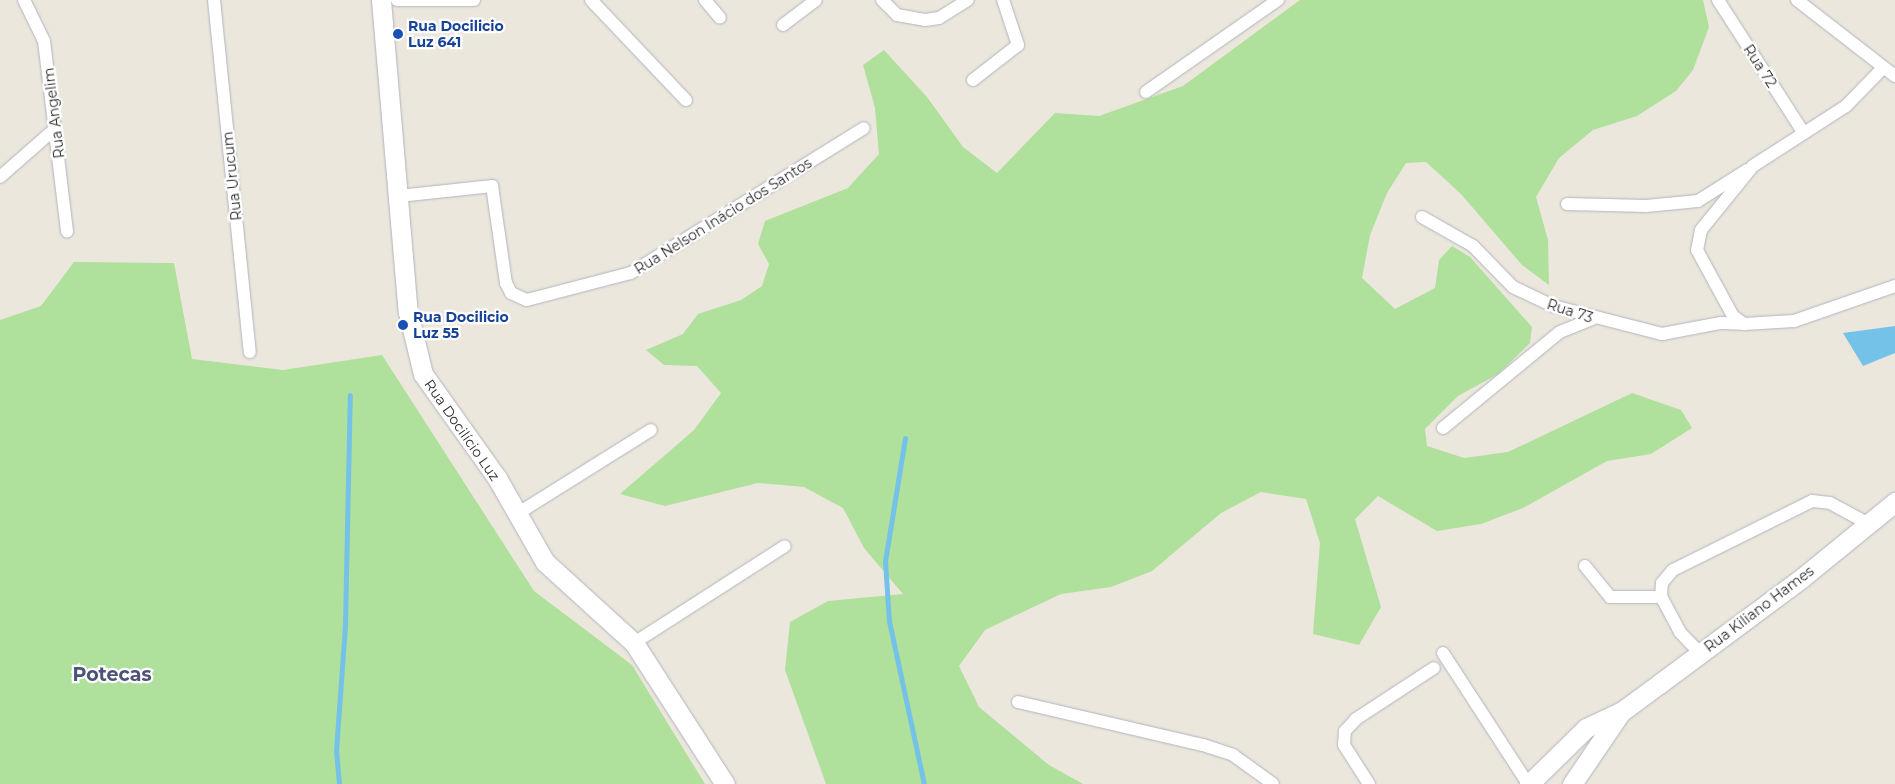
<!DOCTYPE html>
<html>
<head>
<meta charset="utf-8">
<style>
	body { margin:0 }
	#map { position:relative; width:1895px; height:784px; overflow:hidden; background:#ece7dd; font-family:Montserrat,sans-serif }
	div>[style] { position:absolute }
	.green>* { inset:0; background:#afe09c }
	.water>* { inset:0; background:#75c2e9 }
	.stream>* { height:5px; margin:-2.5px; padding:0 2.5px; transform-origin:2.5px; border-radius:2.5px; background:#75c2e9 }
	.roads { filter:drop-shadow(0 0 1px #b1b3be) drop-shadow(0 0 1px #b1b3be) }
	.street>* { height:12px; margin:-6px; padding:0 6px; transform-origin:6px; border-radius:6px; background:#fff }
	.secondary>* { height:19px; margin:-9.5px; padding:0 9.5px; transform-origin:9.5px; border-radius:9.5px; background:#fff }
	.dots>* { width:14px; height:14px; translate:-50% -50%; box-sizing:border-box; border:2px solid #fff; border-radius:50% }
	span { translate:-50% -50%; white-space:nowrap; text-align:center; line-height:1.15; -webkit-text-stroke:4.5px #fff; paint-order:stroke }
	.transit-label { font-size:14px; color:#164399; font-weight:700 }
	.left { translate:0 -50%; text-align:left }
	.street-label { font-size:14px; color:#2b2b2b }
	.district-label { font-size:19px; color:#4d5279; font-weight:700 }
</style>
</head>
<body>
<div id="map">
	<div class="green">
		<i style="clip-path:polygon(1300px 0,1703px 0,1709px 27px,1693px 70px,1676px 91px,1637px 116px,1593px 130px,1559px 158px,1536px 197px,1548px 240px,1549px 285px,1522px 265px,1461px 194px,1426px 162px,1406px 163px,1387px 193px,1370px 235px,1362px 278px,1395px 309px,1435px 288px,1439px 260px,1452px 246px,1470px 257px,1532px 327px,1530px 343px,1498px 374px,1458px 396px,1425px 429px,1427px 446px,1464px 458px,1508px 452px,1632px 393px,1681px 410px,1692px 428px,1651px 454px,1607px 461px,1523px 508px,1481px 524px,1437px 531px,1378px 496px,1355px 519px,1381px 607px,1359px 645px,1313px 634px,1320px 543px,1306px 499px,1261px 492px,1221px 513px,1152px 571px,1111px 587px,1061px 594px,985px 630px,959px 666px,979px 707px,1049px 765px,1083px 784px,826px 784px,785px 670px,790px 622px,828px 601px,903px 594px,864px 548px,843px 508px,804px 487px,758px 483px,665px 506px,620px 494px,694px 430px,721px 393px,697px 366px,664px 365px,646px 350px,683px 334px,698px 314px,741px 300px,762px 286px,769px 264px,758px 244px,765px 221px,848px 188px,879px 154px,875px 108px,863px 65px,884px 50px,927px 97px,963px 147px,997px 173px,1055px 113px,1099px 116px,1183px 86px)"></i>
		<i style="clip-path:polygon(74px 262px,174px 263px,192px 359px,283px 370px,382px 355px,534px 591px,632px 665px,705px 784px,0 784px,0 320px,41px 306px)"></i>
	</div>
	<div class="water">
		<i style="clip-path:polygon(1895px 326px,1895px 353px,1863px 366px,1843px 333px)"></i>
	</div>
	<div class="stream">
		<i style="left:905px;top:438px;width:125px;rotate:99.2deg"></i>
		<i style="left:885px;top:561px;width:60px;rotate:86.2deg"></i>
		<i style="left:889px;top:621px;width:167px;rotate:77.9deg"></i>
		<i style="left:339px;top:784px;width:33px;rotate:-95deg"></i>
		<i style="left:336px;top:751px;width:126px;rotate:-85.9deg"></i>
		<i style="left:345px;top:625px;width:230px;rotate:-88.8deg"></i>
	</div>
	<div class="roads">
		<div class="street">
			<i style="left:24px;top:0;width:46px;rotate:64deg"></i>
			<i style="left:44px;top:41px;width:192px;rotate:83.1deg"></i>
			<i style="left:214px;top:0;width:354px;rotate:84.2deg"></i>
			<i style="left:397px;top:0;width:77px"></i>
			<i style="left:591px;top:0;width:138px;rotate:46.5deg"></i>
			<i style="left:705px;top:0;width:23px;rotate:50deg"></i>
			<i style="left:882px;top:0;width:21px;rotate:45deg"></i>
			<i style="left:897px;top:15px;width:28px;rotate:10deg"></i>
			<i style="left:925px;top:20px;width:14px;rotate:-8deg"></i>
			<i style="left:939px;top:18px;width:34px;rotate:-32deg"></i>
			<i style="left:1718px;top:0;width:157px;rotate:57.2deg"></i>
			<i style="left:1797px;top:0;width:124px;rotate:37.8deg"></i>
			<i style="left:783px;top:25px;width:41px;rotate:-37.1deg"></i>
			<i style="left:1882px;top:69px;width:52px;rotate:134.2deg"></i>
			<i style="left:1846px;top:106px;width:111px;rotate:147.2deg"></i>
			<i style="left:1753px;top:166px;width:82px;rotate:129.1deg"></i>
			<i style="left:1701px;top:230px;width:20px;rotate:101deg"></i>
			<i style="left:1697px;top:250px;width:75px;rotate:61.4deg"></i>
			<i style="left:1733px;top:316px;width:14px;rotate:36deg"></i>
			<i style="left:1744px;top:324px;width:50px;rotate:-3.4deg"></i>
			<i style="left:1794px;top:321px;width:107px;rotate:-19.1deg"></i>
			<i style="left:973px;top:80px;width:57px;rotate:-37.9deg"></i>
			<i style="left:1018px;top:45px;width:47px;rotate:-108.4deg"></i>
			<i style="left:1146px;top:92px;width:161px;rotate:-34.9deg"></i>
			<i style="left:0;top:177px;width:74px;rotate:-41.2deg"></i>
			<i style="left:399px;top:196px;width:94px;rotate:-6.1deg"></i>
			<i style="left:492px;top:186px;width:98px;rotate:81.8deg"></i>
			<i style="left:506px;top:283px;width:11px;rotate:63deg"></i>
			<i style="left:511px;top:293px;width:17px;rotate:24deg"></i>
			<i style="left:527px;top:300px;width:107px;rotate:-14.6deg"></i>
			<i style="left:631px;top:273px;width:274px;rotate:-31.9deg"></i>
			<i style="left:1567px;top:204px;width:79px;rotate:1.5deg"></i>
			<i style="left:1646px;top:206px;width:52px;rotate:-5.5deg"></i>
			<i style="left:1698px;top:201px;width:58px;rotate:-32.3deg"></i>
			<i style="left:1422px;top:217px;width:59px;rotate:29.6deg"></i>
			<i style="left:1473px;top:246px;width:57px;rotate:45.7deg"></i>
			<i style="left:1513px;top:287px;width:44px;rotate:25.4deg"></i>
			<i style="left:1553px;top:306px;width:113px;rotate:14.4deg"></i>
			<i style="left:1662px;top:334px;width:60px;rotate:-10.6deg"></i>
			<i style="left:1721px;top:323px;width:23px;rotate:2deg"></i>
			<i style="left:1443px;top:428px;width:151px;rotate:-39.4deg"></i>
			<i style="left:1560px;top:332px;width:35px;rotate:-22deg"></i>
			<i style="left:517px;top:514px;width:158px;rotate:-32.1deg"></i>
			<i style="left:1585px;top:566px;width:40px;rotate:51deg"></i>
			<i style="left:1610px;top:597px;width:51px"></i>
			<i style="left:634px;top:643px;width:179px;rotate:-32.7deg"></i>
			<i style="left:1443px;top:653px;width:156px;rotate:57deg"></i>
			<i style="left:1700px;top:653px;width:29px;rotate:-134deg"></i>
			<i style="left:1680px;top:632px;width:40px;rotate:-118deg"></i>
			<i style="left:1661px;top:597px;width:14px;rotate:-86deg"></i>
			<i style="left:1662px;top:583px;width:17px;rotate:-50deg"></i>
			<i style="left:1673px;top:570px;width:155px;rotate:-26.4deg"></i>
			<i style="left:1812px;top:501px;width:18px;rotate:6deg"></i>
			<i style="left:1830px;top:503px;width:44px;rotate:28.3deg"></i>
			<i style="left:1018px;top:702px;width:190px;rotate:13.1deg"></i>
			<i style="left:1203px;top:745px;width:32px;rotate:18deg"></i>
			<i style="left:1233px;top:755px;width:49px;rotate:35.9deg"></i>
			<i style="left:1369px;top:784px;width:46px;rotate:-122.7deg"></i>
			<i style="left:1344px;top:745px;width:14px;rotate:-86deg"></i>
			<i style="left:1345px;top:731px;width:16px;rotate:-47deg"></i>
			<i style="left:1356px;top:719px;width:93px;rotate:-33.2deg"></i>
		</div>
		<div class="secondary">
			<i style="left:381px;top:0;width:313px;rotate:85.1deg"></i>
			<i style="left:408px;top:312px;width:64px;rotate:76.4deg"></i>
			<i style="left:423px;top:374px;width:128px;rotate:54.6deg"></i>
			<i style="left:497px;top:478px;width:97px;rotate:60.3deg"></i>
			<i style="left:545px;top:562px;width:120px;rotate:42.3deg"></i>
			<i style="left:634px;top:643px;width:168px;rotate:57.2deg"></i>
			<i style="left:1529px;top:784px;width:80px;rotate:-44.5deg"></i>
			<i style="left:1586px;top:728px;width:38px;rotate:-25deg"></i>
			<i style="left:1621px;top:712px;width:47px;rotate:-36.4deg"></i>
			<i style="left:1659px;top:684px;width:179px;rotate:-36.6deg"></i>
			<i style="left:1803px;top:577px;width:119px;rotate:-39.2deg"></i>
			<i style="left:1572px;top:784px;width:87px;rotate:-55.8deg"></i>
		</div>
	</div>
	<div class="dots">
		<i style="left:398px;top:34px;background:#1a4fb4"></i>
		<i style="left:403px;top:325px;background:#1a4fb4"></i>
	</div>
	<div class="transit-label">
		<span class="left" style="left:408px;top:34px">Rua Docilicio<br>Luz 641</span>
		<span class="left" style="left:413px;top:325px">Rua Docilicio<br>Luz 55</span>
	</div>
	<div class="street-label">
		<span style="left:1760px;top:66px;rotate:57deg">Rua 72</span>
		<span style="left:54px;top:113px;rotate:-97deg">Rua Angelim</span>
		<span style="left:232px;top:176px;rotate:-96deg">Rua Urucum</span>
		<span style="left:723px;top:216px;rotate:-32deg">Rua Nelson Inácio dos Santos</span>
		<span style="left:1570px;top:311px;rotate:18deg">Rua 73</span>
		<span style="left:462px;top:430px;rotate:55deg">Rua Docilício Luz</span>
		<span style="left:1759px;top:609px;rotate:-37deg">Rua Kiliano Hames</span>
	</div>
	<div class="district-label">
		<span style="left:112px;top:675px">Potecas</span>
	</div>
</div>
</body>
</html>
